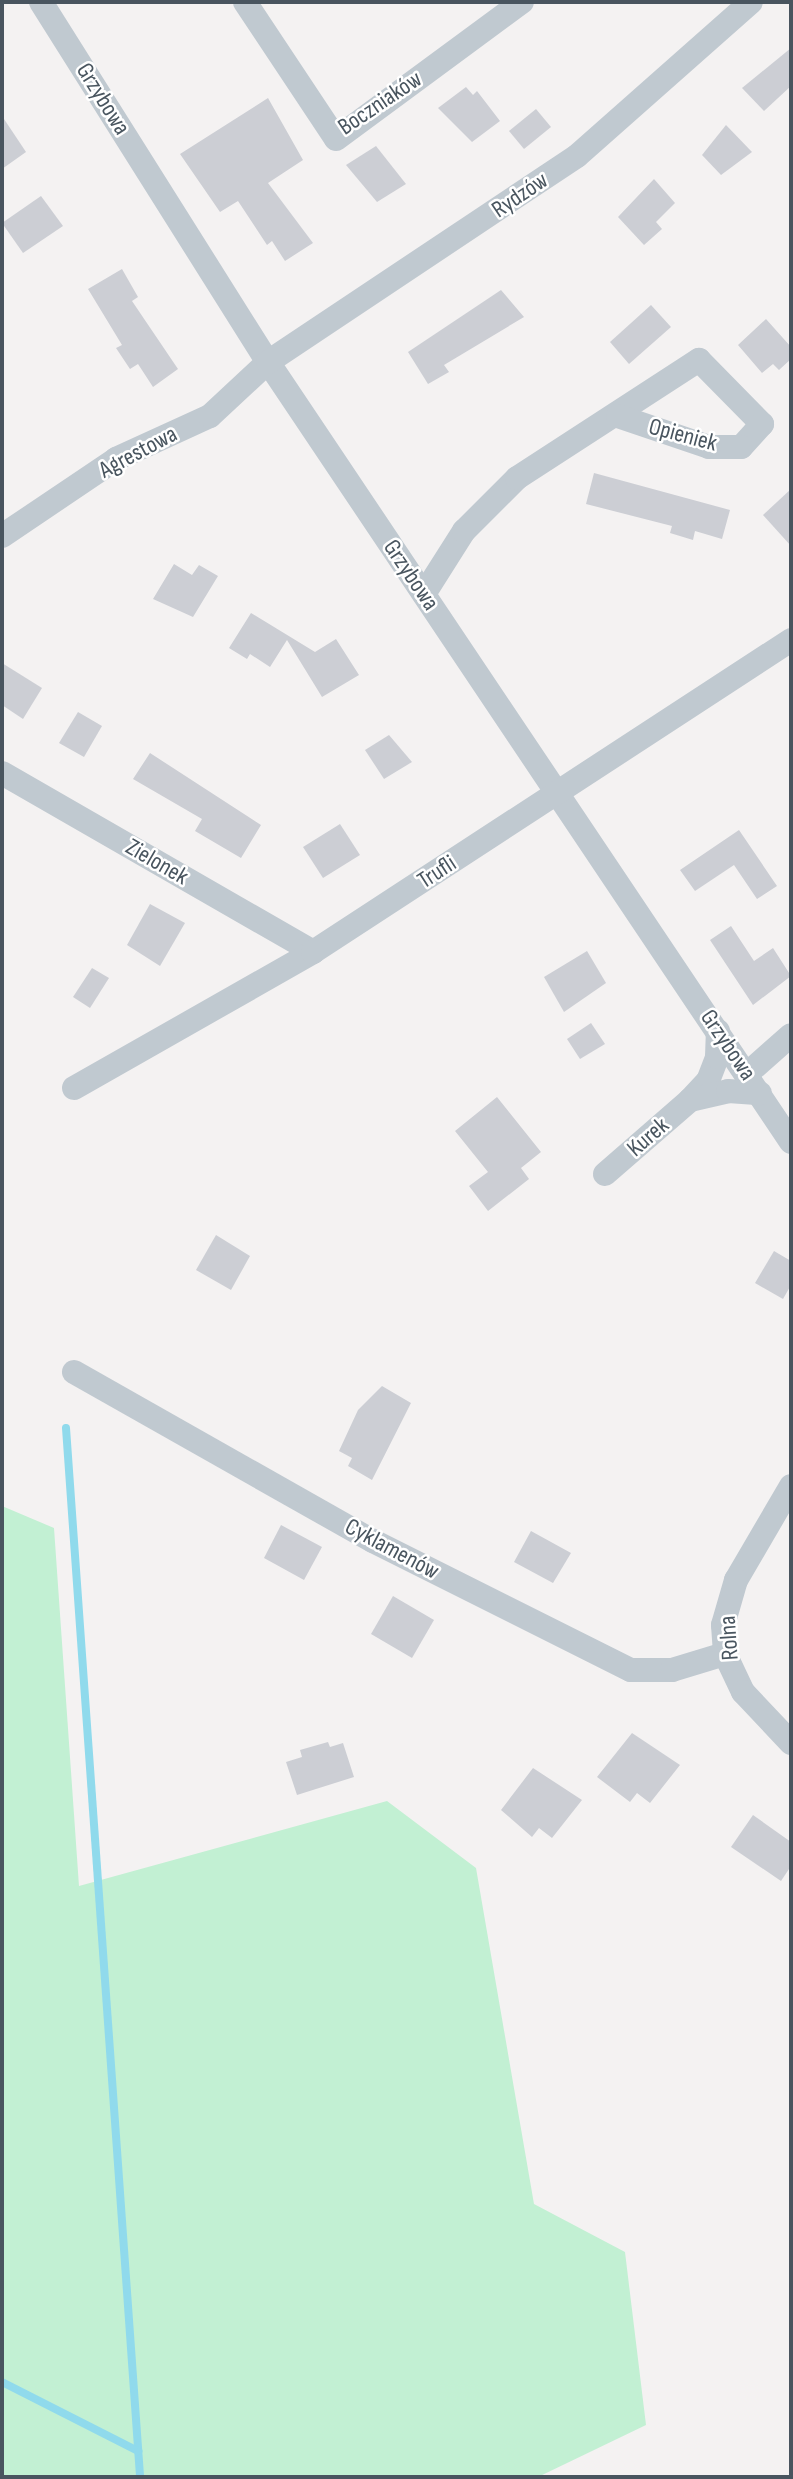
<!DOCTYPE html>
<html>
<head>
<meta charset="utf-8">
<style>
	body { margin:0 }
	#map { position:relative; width:793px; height:2479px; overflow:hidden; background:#f4f2f2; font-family:"Sofia Sans Condensed",sans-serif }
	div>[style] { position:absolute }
	.green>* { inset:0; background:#c2f0d3 }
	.stream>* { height:8px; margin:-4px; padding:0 4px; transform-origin:4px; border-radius:4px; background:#90daec }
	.building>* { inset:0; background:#ccced4 }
	.street>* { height:24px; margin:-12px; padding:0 12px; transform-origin:12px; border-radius:12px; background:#c0c9d0 }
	span { translate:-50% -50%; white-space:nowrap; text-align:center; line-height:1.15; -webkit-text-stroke:5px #fff; paint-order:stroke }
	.street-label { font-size:24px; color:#49555f }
	.frame { position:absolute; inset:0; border:4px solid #49555f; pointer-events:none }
</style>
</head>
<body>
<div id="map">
	<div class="green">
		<i style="clip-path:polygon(2px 1506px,54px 1528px,79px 1886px,387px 1801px,476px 1868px,534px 2204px,625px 2252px,646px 2425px,538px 2477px,2px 2477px)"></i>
	</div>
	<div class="stream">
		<i style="left:66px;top:1428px;width:1052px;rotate:85.96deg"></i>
		<i style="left:2px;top:2382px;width:153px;rotate:26.9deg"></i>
	</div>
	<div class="building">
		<i style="clip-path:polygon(791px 48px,791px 86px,764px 111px,742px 88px)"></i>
		<i style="clip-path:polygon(466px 87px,473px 95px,477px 91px,500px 121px,472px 142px,438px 108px)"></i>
		<i style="clip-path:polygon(268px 98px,303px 160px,268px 183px,313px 243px,285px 261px,272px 241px,267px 245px,238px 201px,220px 212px,180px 154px)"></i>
		<i style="clip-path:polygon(536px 109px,551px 127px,524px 149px,509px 131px)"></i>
		<i style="clip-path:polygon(2px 116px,26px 152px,2px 169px)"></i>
		<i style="clip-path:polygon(726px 125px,752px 152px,721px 175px,702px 155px)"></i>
		<i style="clip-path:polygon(376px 146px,406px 184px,377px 202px,346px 165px)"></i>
		<i style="clip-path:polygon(654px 179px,675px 203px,656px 222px,662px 229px,644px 245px,618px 217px)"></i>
		<i style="clip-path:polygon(41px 196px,63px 226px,23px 253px,2px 223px)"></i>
		<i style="clip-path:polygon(122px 269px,138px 297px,132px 301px,178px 369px,153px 387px,138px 364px,130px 369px,116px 348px,122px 345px,88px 289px)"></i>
		<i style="clip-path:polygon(501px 290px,524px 317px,444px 365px,449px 372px,428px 384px,408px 352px)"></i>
		<i style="clip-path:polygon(651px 305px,671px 327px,629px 364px,610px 342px)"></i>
		<i style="clip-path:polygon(766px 319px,791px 347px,791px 359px,779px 370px,773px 364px,762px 373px,738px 345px)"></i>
		<i style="clip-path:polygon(594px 473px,730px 510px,722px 539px,695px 531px,693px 540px,670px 533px,672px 526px,586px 504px)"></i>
		<i style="clip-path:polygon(791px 489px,791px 546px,763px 515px)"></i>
		<i style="clip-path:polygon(174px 564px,192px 575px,199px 565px,218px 576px,193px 617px,153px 599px)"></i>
		<i style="clip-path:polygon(251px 613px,315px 652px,336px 639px,359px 675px,322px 697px,287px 640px,270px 667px,250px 654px,247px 659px,229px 648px)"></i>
		<i style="clip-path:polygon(2px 663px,42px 688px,23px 719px,2px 705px)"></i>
		<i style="clip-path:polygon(78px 712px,102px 726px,84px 757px,59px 743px)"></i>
		<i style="clip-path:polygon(389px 735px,412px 762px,384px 779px,365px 750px)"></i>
		<i style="clip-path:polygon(150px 753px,261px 825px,241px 858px,195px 831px,202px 819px,133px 779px)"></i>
		<i style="clip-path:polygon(340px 824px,360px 855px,323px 878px,303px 847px)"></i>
		<i style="clip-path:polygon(739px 830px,777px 886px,757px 899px,734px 865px,695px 891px,680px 870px)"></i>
		<i style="clip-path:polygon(150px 904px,185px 923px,160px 966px,127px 945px)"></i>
		<i style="clip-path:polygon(731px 926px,754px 961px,773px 948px,791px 976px,753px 1005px,710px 940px)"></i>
		<i style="clip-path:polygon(587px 951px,606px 983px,564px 1012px,544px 977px)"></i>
		<i style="clip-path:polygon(92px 968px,109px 978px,90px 1008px,73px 997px)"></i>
		<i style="clip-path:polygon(591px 1023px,605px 1044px,580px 1059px,567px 1039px)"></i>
		<i style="clip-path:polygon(497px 1097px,541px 1152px,521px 1168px,529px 1179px,488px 1211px,469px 1186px,488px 1172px,455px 1131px)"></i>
		<i style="clip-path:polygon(216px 1235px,250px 1256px,231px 1290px,196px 1270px)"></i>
		<i style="clip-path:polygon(774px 1251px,791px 1261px,791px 1285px,783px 1299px,755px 1283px)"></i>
		<i style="clip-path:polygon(382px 1386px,411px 1403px,372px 1480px,348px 1466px,352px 1458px,339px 1451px,358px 1410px)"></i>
		<i style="clip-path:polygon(281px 1525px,322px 1547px,304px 1580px,264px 1558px)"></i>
		<i style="clip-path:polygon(531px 1531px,571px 1553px,553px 1583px,514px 1562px)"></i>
		<i style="clip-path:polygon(393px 1596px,434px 1620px,412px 1658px,371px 1634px)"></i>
		<i style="clip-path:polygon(632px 1733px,680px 1765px,650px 1803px,637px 1793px,630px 1802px,597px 1777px)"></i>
		<i style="clip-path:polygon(328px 1742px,330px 1747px,343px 1743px,354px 1777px,297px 1795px,286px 1762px,302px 1757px,300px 1750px)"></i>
		<i style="clip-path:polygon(533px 1768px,582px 1800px,552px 1838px,539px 1828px,532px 1837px,501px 1810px)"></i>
		<i style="clip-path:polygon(753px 1815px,791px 1842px,791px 1866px,781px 1881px,731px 1847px)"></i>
	</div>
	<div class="street">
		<i style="left:41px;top:2px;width:426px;rotate:57.8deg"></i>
		<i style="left:268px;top:362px;width:939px;rotate:56.16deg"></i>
		<i style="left:245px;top:2px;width:164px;rotate:56.4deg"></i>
		<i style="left:336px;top:139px;width:231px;rotate:-36.4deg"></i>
		<i style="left:2px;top:536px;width:138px;rotate:-34deg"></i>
		<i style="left:116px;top:459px;width:103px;rotate:-24.6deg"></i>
		<i style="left:210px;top:416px;width:79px;rotate:-43deg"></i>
		<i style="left:268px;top:362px;width:371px;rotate:-33.7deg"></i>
		<i style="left:577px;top:156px;width:232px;rotate:-41.5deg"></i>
		<i style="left:424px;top:594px;width:75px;rotate:-57.6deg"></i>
		<i style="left:464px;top:531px;width:75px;rotate:-45deg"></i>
		<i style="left:517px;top:478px;width:217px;rotate:-33deg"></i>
		<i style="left:699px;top:360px;width:90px;rotate:45.5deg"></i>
		<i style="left:762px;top:424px;width:31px;rotate:132deg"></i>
		<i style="left:741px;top:447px;width:32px;rotate:180deg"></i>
		<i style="left:709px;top:447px;width:96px;rotate:-161.2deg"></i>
		<i style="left:2px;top:773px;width:359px;rotate:29.9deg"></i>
		<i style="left:748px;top:1073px;width:57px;rotate:-41.5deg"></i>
		<i style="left:74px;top:1088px;width:275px;rotate:-29.6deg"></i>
		<i style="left:313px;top:952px;width:571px;rotate:-33.13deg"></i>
		<i style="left:690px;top:1100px;width:26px;rotate:-47deg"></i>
		<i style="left:708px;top:1081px;width:26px;rotate:-69deg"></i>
		<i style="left:717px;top:1057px;width:26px;rotate:-88deg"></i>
		<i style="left:605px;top:1174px;width:113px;rotate:-41deg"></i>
		<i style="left:690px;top:1100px;width:39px;rotate:-13deg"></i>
		<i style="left:728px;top:1091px;width:32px;rotate:4deg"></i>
		<i style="left:74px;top:1372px;width:343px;rotate:29.5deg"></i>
		<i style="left:373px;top:1541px;width:288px;rotate:26.6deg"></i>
		<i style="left:631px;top:1670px;width:41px"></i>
		<i style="left:672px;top:1670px;width:55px;rotate:-16.8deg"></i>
		<i style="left:791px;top:1486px;width:109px;rotate:120.3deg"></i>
		<i style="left:736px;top:1580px;width:47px;rotate:106.1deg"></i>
		<i style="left:723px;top:1625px;width:29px;rotate:86deg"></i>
		<i style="left:725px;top:1654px;width:42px;rotate:64.7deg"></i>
		<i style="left:743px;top:1692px;width:70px;rotate:46.7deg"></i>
	</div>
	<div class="street-label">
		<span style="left:103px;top:99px;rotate:58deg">Grzybowa</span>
		<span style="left:380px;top:103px;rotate:-34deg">Boczniaków</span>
		<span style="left:520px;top:195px;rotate:-34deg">Rydzów</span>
		<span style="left:683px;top:435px;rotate:15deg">Opieniek</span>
		<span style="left:138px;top:452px;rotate:-28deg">Agrestowa</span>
		<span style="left:411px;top:575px;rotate:56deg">Grzybowa</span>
		<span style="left:157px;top:862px;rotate:30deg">Zielonek</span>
		<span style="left:437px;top:872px;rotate:-33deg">Trufli</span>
		<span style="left:728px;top:1045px;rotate:56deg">Grzybowa</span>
		<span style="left:648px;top:1137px;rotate:-41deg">Kurek</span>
		<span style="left:392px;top:1549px;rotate:28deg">Cyklamenów</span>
		<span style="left:729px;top:1638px;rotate:-94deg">Rolna</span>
	</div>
	<div class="frame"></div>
</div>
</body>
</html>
